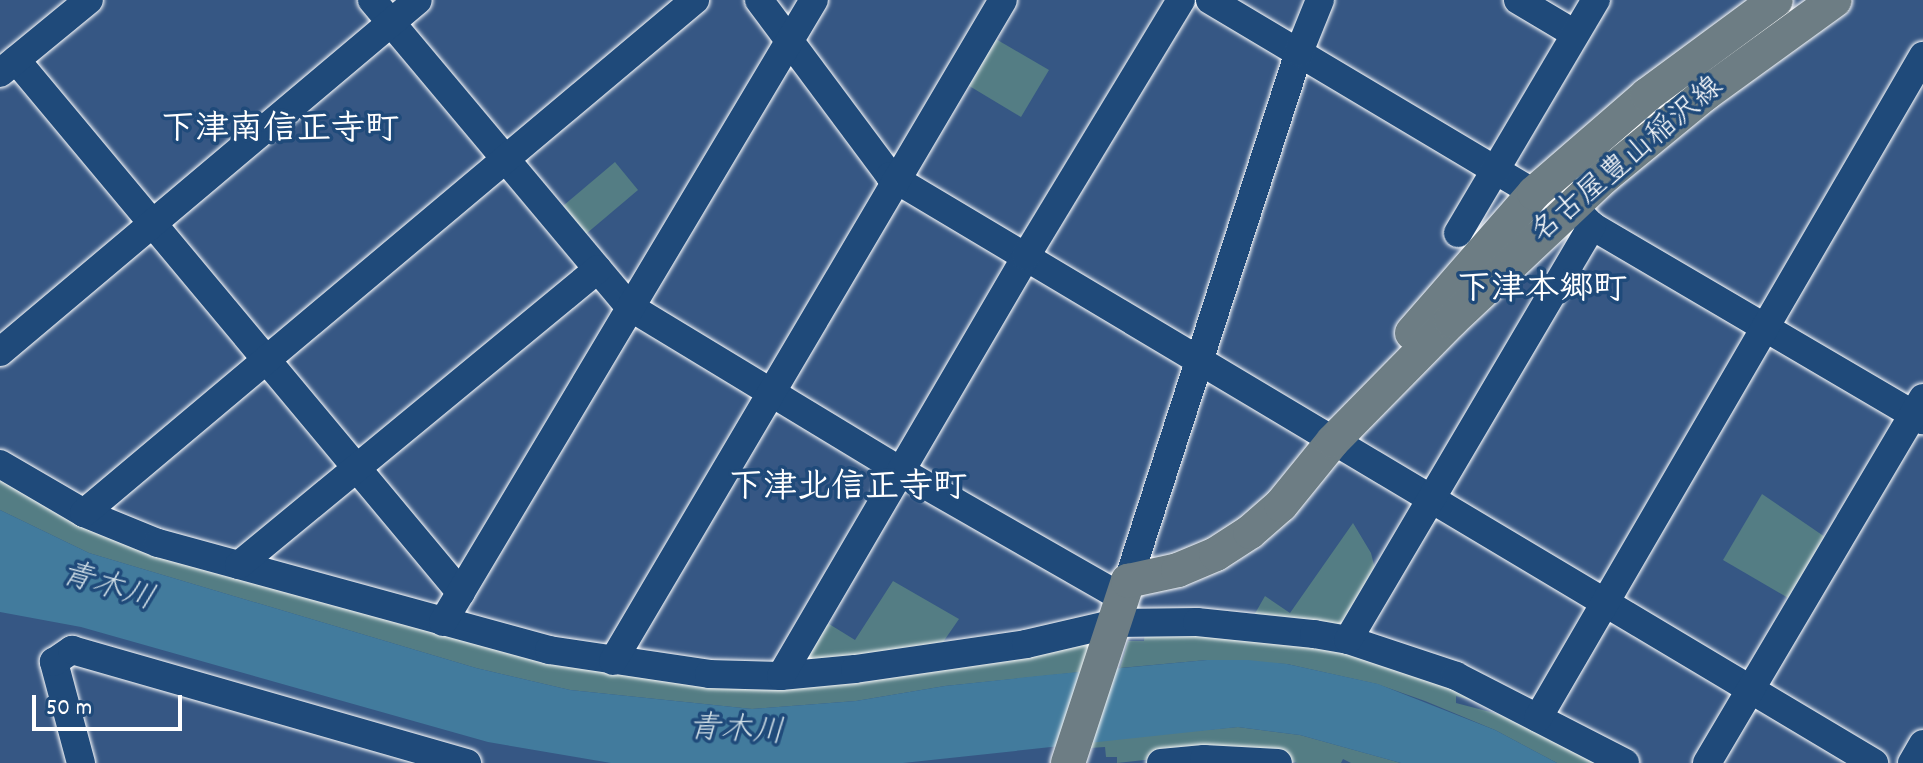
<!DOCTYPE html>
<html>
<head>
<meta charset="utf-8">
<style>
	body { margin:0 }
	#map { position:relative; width:1923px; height:763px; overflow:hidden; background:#365784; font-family:Dekko,"Klee One",sans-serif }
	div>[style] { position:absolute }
	.green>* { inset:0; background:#547d84 }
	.water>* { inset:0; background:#427b9d }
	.roads { filter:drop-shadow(0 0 2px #fff) drop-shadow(0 0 2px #fff) }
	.minor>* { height:28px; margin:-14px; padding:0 14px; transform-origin:14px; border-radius:14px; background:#1f4a7a }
	.major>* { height:34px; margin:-17px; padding:0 17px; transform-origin:17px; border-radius:17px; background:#6d7d84 }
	span { translate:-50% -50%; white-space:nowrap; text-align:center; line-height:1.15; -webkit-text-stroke:7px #1f4a7a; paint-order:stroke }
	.street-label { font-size:30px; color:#fff }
	.water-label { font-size:32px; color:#d0dee6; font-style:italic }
	.quarter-label { font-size:34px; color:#fff; font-weight:700 }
	.scale { position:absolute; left:32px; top:695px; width:150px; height:36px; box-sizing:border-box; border:4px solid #fff; border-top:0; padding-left:10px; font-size:24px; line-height:28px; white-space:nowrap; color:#fff; -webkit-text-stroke:6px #1f4a7a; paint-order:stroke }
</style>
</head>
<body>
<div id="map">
	<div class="green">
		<i style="clip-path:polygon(989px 35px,1049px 70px,1021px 117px,961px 81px)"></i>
		<i style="clip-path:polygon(615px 162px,638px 190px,580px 239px,557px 211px)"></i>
		<i style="clip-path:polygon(0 474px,87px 522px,661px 676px,1093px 634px,1081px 672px,945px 686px,856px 701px,752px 709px,570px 690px,476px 668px,89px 553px,0 510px)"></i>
		<i style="clip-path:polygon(1762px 494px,1831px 541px,1795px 602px,1723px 560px)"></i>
		<i style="clip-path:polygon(1353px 523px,1371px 553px,1378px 581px,1349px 626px,1253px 617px,1265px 596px,1290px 613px)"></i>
		<i style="clip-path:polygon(893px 581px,959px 619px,939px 648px,803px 668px,821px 619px,855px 640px)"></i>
		<i style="clip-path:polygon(1145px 630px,1310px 638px,1515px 712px,1456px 696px,1456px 703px,1540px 725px,1614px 763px,1557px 763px,1495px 730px,1425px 701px,1377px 684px,1287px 664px,1207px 660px,1120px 668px,1128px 641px,1144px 641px)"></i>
		<i style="clip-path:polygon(1238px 727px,1300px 735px,1401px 763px,1351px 763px,1343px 759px,1341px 763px,1297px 763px,1275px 756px,1163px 758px,1117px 763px,1117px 757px,1106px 757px,1105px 747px,1090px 748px,1093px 740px)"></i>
	</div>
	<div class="water">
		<i style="clip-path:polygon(0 510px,89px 553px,476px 668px,570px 690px,752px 709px,856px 701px,945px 686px,1047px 675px,1207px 660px,1248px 660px,1287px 664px,1378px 684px,1495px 730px,1557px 763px,1401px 763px,1300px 735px,1238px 727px,903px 763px,611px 763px,488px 742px,81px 627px,0 612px)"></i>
	</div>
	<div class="roads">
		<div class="minor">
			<i style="left:372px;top:0;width:401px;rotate:50deg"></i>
			<i style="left:630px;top:307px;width:317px;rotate:31.2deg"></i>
			<i style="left:901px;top:471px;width:256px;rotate:29.8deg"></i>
			<i style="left:759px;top:0;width:219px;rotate:53.3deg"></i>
			<i style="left:890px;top:176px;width:1146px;rotate:30.82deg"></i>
			<i style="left:1210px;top:0;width:377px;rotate:30.8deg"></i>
			<i style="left:1518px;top:0;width:66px;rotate:30.8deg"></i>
			<i style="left:16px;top:60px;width:694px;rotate:50.14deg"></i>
			<i style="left:0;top:73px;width:115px;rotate:-39.4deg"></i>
			<i style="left:1581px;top:215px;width:16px;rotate:45deg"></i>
			<i style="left:1592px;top:226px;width:384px;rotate:30.4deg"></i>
			<i style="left:1458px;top:233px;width:271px;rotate:-59.4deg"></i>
			<i style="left:0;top:352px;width:546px;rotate:-40.1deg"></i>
			<i style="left:0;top:464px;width:97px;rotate:30.3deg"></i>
			<i style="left:84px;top:513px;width:80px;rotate:22.1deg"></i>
			<i style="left:158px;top:543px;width:405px;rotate:15.3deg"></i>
			<i style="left:549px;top:650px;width:162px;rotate:8.5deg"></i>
			<i style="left:709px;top:674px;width:72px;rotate:1.6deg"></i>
			<i style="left:781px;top:676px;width:74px;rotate:-5.4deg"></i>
			<i style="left:855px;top:669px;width:173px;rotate:-8.3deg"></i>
			<i style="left:1026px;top:644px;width:92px;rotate:-13.1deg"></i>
			<i style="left:1116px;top:623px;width:81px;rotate:-0.7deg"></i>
			<i style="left:1197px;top:622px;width:118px;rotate:5.9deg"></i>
			<i style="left:1314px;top:634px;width:35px;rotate:10deg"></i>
			<i style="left:1348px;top:640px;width:114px;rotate:18.4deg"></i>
			<i style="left:1456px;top:676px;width:190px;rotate:27.2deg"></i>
			<i style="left:84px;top:513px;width:798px;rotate:-40.02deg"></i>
			<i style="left:239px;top:565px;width:465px;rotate:-39.5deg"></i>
			<i style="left:1128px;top:581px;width:556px;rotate:-72.09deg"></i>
			<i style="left:1299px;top:52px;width:56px;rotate:-68deg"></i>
			<i style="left:443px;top:622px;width:724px;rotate:-59.19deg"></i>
			<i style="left:1348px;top:640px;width:481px;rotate:-59.5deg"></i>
			<i style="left:613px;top:661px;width:767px;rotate:-59.46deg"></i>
			<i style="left:781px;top:676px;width:486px;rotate:-59.7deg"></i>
			<i style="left:1026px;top:256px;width:299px;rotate:-58.8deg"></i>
			<i style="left:1538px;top:718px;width:766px;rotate:-59.82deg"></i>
			<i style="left:81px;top:763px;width:105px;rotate:-105deg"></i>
			<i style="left:54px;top:662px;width:22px;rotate:-34deg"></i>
			<i style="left:72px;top:650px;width:411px;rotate:16deg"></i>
			<i style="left:1161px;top:763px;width:43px;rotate:-5.3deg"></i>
			<i style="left:1204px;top:759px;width:74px;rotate:3.1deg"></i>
			<i style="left:1707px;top:763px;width:424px;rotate:-59.4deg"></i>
			<i style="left:1912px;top:763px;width:22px;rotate:-60deg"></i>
		</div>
		<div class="major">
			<i style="left:1412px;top:333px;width:186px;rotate:-48.9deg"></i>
			<i style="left:1534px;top:193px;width:150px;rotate:-40.9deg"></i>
			<i style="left:1647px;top:95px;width:160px;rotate:-36.4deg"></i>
			<i style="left:1068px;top:763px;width:192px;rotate:-71.8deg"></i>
			<i style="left:1128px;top:581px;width:51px;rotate:-12.4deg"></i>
			<i style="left:1178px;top:570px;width:41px;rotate:-22.8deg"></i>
			<i style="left:1216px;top:554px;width:40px;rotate:-32.9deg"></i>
			<i style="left:1250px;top:532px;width:41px;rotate:-41.1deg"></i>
			<i style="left:1281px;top:505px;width:82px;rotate:-50.9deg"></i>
			<i style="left:1333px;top:441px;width:168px;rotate:-45.5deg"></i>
			<i style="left:1451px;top:321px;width:212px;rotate:-43.3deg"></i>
			<i style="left:1605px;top:176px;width:129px;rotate:-39.4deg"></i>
			<i style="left:1705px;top:94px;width:160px;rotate:-35.9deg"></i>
		</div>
	</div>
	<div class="street-label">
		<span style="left:1629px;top:162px;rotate:-40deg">名古屋豊山稲沢線</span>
	</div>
	<div class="water-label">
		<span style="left:107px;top:589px;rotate:17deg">青木川</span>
		<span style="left:736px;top:733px;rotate:3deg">青木川</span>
	</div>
	<div class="quarter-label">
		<span style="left:280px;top:132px">下津南信正寺町</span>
		<span style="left:1542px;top:292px">下津本郷町</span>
		<span style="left:848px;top:490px">下津北信正寺町</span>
	</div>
	<div class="scale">50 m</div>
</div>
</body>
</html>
